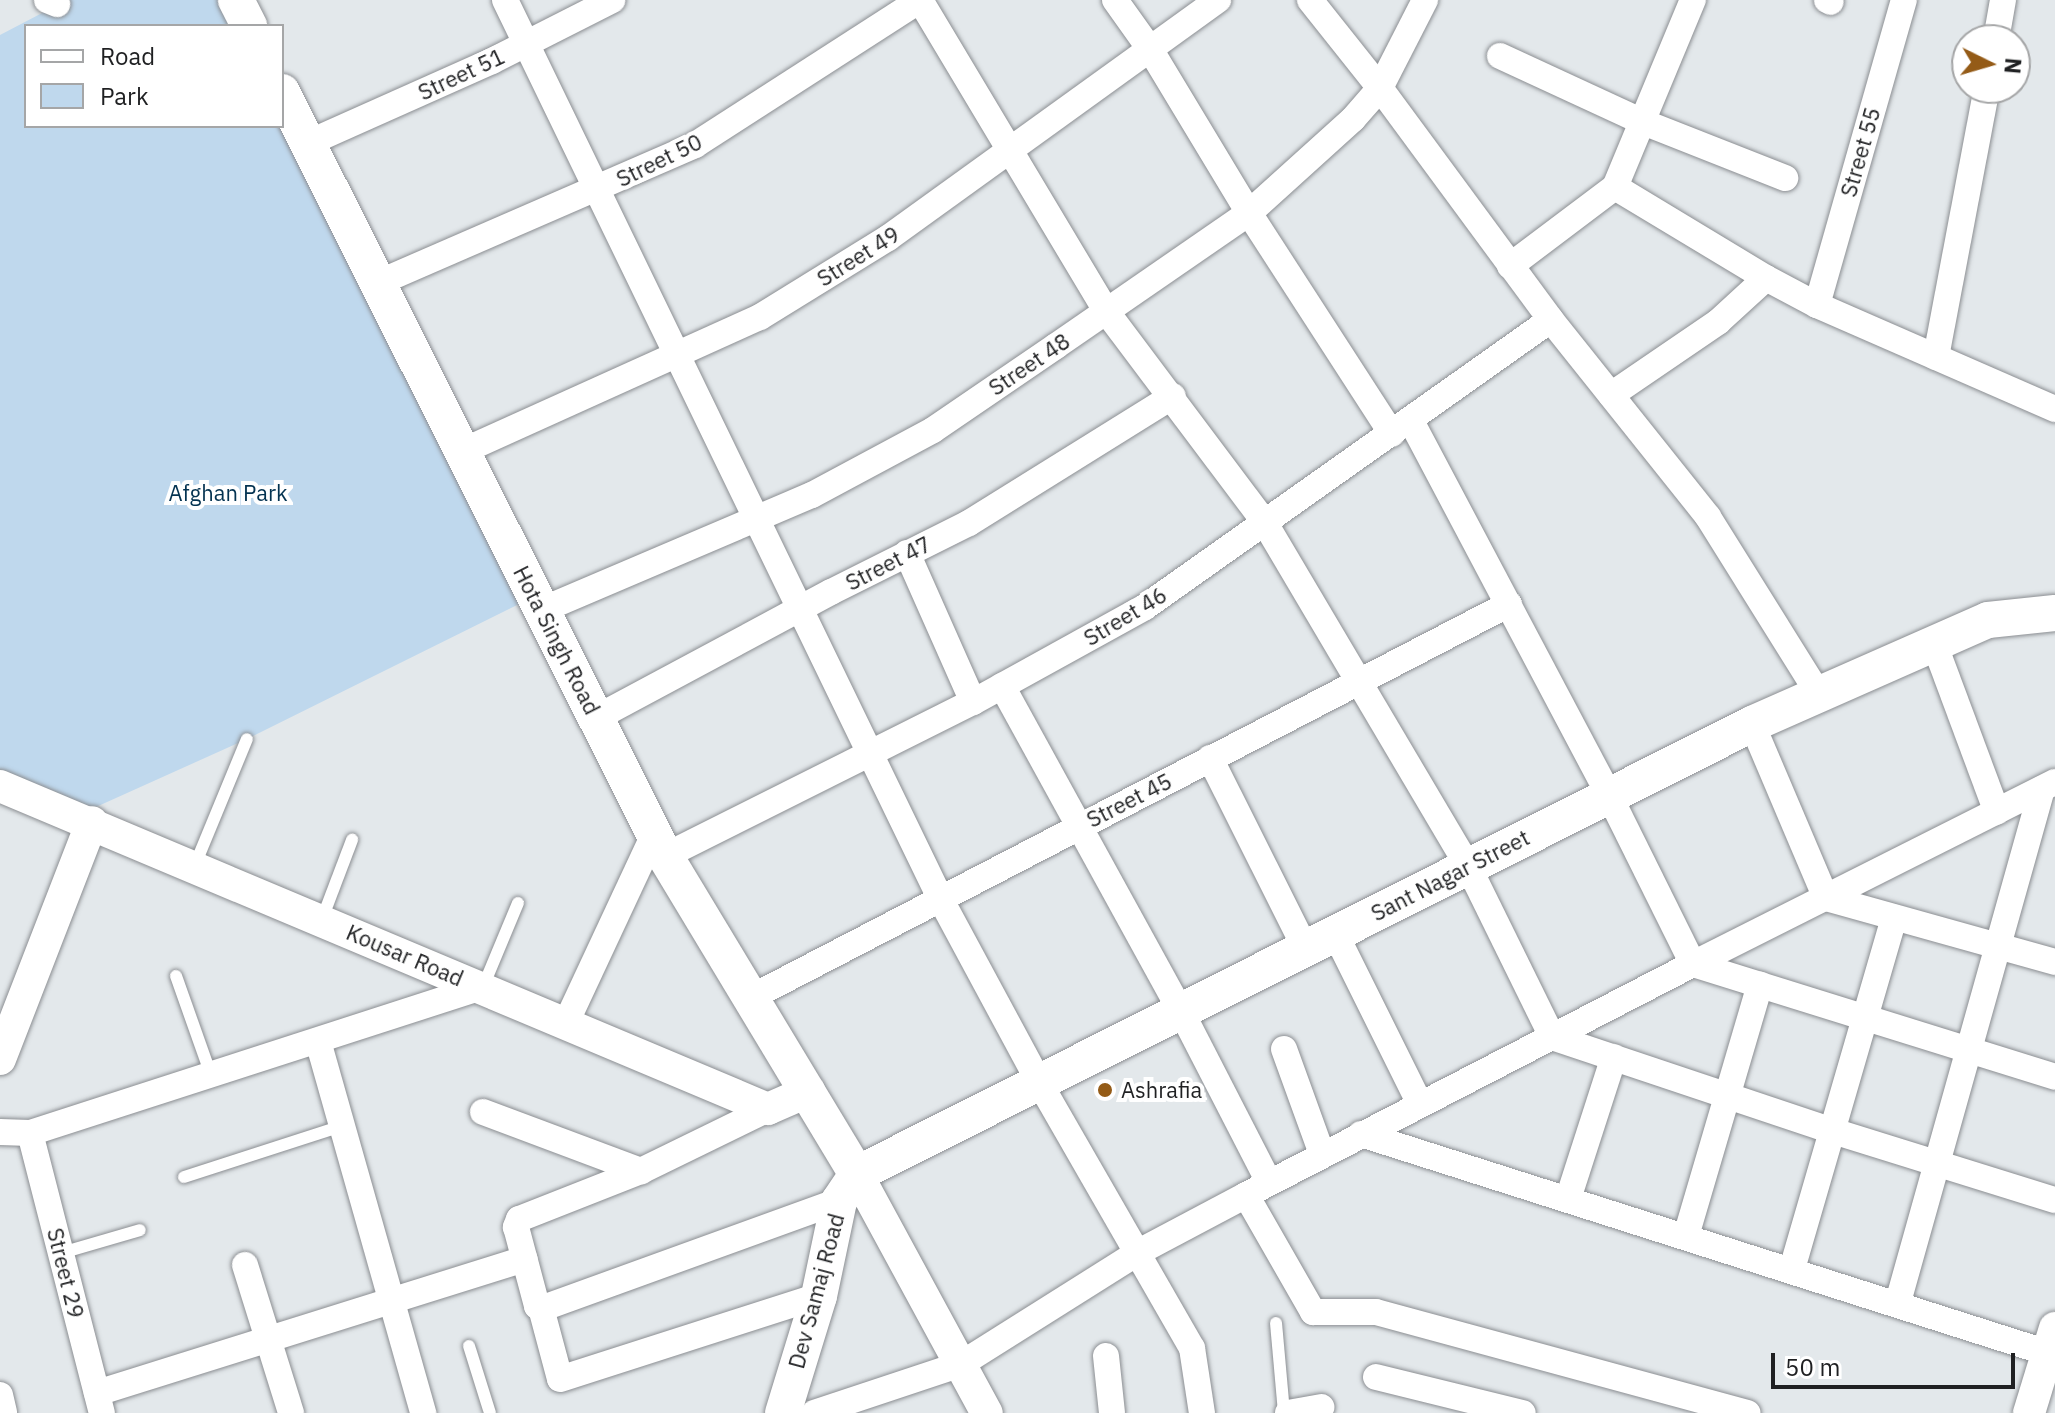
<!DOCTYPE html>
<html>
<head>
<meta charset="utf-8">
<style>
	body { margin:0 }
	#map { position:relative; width:2055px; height:1413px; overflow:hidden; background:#e3e8eb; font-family:"IBM Plex Sans",sans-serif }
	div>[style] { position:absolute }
	.green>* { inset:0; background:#bfd8ed }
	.roads { filter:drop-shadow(0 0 2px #8b8e92) drop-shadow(0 0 2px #8b8e92) }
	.service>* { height:12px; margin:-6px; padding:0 6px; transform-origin:6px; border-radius:6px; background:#fff }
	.minor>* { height:26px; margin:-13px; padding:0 13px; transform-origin:13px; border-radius:13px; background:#fff }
	.tertiary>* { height:32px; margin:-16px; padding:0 16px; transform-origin:16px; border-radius:16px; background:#fff }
	.secondary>* { height:36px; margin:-18px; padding:0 18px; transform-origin:18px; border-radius:18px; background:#fff }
	.dots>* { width:22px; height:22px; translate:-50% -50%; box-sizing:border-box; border:4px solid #fff; border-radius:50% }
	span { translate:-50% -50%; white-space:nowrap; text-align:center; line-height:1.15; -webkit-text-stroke:8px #fff; paint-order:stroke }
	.street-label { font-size:22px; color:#1f2022 }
	.park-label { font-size:22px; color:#043351 }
	.poi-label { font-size:22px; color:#1f2022 }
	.left { translate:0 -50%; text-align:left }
	.legend { position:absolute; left:24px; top:24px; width:260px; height:104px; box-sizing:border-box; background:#fff; border:2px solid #a5a6a7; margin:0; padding:10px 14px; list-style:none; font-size:24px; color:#1f2022 }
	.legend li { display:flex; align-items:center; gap:16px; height:40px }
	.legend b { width:40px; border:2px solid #a5a6a7 }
	.north { position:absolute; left:1951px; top:24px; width:80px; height:80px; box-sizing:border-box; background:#fff; border:2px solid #a5a6a7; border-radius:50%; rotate:95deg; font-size:22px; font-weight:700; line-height:32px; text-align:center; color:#1f2022 }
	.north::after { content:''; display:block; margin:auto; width:28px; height:36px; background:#945b17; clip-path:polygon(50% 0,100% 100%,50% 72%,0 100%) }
	.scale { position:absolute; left:1771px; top:1353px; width:244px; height:36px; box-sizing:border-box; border:4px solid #1f2022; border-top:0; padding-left:10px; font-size:24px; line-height:28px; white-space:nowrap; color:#1f2022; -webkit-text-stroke:6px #fff; paint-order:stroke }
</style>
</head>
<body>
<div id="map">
	<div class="green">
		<i style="clip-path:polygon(67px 0,236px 0,249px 26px,26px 26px,26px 126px,282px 126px,535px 596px,247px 739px,76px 816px,8px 790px,0 769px,0 35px)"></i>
	</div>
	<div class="roads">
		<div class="service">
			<i style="left:195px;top:865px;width:136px;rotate:-67.6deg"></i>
			<i style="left:322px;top:919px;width:85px;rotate:-69.2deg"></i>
			<i style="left:176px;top:976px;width:105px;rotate:70.5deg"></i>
			<i style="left:483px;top:987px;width:91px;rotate:-67.4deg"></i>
			<i style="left:184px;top:1177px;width:166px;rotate:-17.9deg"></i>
			<i style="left:61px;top:1253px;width:82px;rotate:-16.2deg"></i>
			<i style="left:1276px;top:1323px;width:90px;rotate:84.9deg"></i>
			<i style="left:469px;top:1346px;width:70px;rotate:72.6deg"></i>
		</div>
		<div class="minor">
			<i style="left:47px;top:0;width:11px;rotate:22deg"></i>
			<i style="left:505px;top:0;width:998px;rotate:64.15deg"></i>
			<i style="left:940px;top:898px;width:209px;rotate:61.7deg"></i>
			<i style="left:1039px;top:1082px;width:307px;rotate:60.1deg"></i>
			<i style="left:1192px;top:1348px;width:66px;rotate:81.3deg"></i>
			<i style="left:1115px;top:0;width:60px;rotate:54.5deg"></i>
			<i style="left:1150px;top:49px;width:192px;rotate:58.9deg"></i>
			<i style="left:1249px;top:213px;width:263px;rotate:57.1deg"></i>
			<i style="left:1310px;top:0;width:112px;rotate:51.5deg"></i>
			<i style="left:1380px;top:88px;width:288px;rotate:53.6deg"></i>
			<i style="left:1551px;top:320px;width:252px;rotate:51.4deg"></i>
			<i style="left:1708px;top:517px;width:208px;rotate:58deg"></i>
			<i style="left:1827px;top:0;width:4px;rotate:27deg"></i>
			<i style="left:1996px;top:40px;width:41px;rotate:-80.1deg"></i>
			<i style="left:1500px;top:56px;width:157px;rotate:24.8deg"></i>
			<i style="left:1643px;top:122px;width:153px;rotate:21.5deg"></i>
			<i style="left:308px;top:143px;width:201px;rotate:-24deg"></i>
			<i style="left:492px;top:61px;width:135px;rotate:-26.9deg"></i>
			<i style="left:1615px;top:187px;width:176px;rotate:31.1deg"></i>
			<i style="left:1766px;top:278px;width:58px;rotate:27.9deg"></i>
			<i style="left:1817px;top:305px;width:260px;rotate:23.6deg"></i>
			<i style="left:1510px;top:266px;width:131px;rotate:-37deg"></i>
			<i style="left:1615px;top:187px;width:203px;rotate:-67.4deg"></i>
			<i style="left:378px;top:283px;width:346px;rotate:-23.5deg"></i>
			<i style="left:695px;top:145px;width:268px;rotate:-32.8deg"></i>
			<i style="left:920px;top:0;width:362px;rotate:59.1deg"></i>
			<i style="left:1106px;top:311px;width:265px;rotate:53.1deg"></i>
			<i style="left:1265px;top:523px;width:399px;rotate:59.4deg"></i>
			<i style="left:1468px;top:866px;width:191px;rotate:63.8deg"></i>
			<i style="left:1552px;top:1037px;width:296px;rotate:18.5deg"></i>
			<i style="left:1833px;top:1131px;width:232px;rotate:17.3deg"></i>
			<i style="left:1817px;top:305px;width:317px;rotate:-74.1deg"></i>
			<i style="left:1936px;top:357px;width:274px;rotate:-79.3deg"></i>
			<i style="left:1611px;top:395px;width:130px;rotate:-34.3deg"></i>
			<i style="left:1718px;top:322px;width:65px;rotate:-42.5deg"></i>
			<i style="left:1411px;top:421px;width:423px;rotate:62.1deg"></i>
			<i style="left:1609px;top:795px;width:189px;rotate:63.6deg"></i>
			<i style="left:1693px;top:964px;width:379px;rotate:17.3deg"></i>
			<i style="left:463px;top:451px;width:326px;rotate:-24.3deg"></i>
			<i style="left:760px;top:317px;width:150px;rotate:-31.7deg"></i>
			<i style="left:888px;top:238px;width:407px;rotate:-35.8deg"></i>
			<i style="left:907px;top:553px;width:163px;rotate:66.1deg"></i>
			<i style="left:542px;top:610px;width:293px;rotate:-23.1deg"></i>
			<i style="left:812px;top:495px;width:137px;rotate:-28.2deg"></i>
			<i style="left:933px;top:430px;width:149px;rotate:-34.3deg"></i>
			<i style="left:1056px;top:346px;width:234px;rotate:-34.6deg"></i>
			<i style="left:1249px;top:213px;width:140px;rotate:-42.1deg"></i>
			<i style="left:1353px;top:119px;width:41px;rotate:-48.9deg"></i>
			<i style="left:1380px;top:88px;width:99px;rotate:-62.9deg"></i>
			<i style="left:1934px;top:643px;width:180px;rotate:69.6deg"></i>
			<i style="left:1002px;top:686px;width:371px;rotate:61.2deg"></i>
			<i style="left:1181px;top:1011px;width:192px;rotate:62.8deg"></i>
			<i style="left:596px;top:718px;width:267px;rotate:-28.2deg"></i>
			<i style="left:831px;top:592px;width:154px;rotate:-26.6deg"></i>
			<i style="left:969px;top:523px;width:240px;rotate:-31.9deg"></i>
			<i style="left:1752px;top:724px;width:189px;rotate:67deg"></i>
			<i style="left:1826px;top:898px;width:238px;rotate:15.6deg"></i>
			<i style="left:1210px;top:758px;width:212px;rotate:63.4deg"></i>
			<i style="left:665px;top:856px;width:344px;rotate:-26.6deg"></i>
			<i style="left:973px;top:702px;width:196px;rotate:-28.9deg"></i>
			<i style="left:1145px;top:607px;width:497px;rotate:-35.3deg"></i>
			<i style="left:1335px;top:933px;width:191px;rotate:63.6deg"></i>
			<i style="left:750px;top:998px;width:855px;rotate:-27.43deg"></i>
			<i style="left:566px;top:1023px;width:208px;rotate:-65deg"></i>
			<i style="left:318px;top:1041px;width:387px;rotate:74.2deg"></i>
			<i style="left:1284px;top:1049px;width:112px;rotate:70.1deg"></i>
			<i style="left:768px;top:1109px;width:141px;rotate:154deg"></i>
			<i style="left:641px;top:1171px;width:131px;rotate:158.5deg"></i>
			<i style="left:519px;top:1219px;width:9px;rotate:111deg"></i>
			<i style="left:516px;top:1227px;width:82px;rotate:75.1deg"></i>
			<i style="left:537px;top:1306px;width:9px;rotate:6deg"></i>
			<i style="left:546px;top:1307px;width:312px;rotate:-19.9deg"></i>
			<i style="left:483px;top:1112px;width:169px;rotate:20.5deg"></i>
			<i style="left:0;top:1132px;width:30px;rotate:2deg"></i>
			<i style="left:30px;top:1133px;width:476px;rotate:-17.9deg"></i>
			<i style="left:30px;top:1133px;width:289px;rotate:75.6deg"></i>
			<i style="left:1361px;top:1134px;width:721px;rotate:17.68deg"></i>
			<i style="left:1246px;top:1195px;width:135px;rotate:60.2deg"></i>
			<i style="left:1313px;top:1312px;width:63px"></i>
			<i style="left:1376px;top:1312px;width:385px;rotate:15.2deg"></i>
			<i style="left:1568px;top:1199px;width:149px;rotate:-72.1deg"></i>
			<i style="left:1686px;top:1236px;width:262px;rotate:-73.6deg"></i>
			<i style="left:245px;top:1265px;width:155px;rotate:72.7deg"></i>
			<i style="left:1792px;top:1269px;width:366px;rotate:-73.8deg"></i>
			<i style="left:1898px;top:1302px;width:533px;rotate:-74.32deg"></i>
			<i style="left:541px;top:1308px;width:73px;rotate:75deg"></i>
			<i style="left:560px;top:1379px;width:272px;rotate:-17.8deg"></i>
			<i style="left:1106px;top:1356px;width:57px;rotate:84deg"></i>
			<i style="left:1376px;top:1377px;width:151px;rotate:13.8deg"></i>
			<i style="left:97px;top:1393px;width:448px;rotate:-17.4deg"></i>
			<i style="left:0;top:1395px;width:18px;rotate:77deg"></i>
			<i style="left:814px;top:1413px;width:155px;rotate:-18.4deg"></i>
			<i style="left:961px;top:1364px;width:208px;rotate:-32.2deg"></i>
			<i style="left:1137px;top:1253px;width:123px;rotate:-28deg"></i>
			<i style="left:1246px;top:1195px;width:503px;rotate:-27.33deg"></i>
			<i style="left:1693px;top:964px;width:405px;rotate:-26.7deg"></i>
			<i style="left:1288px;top:1413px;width:34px;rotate:-10deg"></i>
		</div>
		<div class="tertiary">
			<i style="left:0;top:786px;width:833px;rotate:22.81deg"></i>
			<i style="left:768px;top:1109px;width:45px;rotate:-23.7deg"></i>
			<i style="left:0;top:1059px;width:254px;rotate:-68.8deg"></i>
			<i style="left:857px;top:1174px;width:272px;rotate:61.5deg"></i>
			<i style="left:2029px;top:1413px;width:89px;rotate:-73deg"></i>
		</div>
		<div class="secondary">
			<i style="left:236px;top:0;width:29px;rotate:63deg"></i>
			<i style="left:282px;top:92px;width:855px;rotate:63.37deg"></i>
			<i style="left:665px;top:856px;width:371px;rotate:58.9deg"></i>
			<i style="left:783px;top:1413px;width:122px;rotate:-72.9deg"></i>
			<i style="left:819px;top:1296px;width:97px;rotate:-78.1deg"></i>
			<i style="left:839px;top:1201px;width:32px;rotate:-56deg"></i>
			<i style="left:857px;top:1174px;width:1002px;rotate:-26.69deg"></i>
			<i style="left:1752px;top:724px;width:258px;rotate:-23.8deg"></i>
			<i style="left:1988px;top:620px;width:67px;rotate:-6deg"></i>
		</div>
	</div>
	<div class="dots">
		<i style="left:1105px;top:1090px;background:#945b17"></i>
	</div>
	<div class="street-label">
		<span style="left:461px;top:74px;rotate:-25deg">Street 51</span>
		<span style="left:1860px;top:152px;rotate:-74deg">Street 55</span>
		<span style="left:659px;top:160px;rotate:-26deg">Street 50</span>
		<span style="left:858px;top:256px;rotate:-32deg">Street 49</span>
		<span style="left:1029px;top:364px;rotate:-34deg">Street 48</span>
		<span style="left:888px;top:563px;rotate:-27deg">Street 47</span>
		<span style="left:1125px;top:616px;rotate:-31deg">Street 46</span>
		<span style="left:557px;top:640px;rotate:63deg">Hota Singh Road</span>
		<span style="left:1129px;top:800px;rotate:-27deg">Street 45</span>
		<span style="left:1450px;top:875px;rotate:-27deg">Sant Nagar Street</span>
		<span style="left:405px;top:955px;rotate:23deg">Kousar Road</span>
		<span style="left:66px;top:1273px;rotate:76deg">Street 29</span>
		<span style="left:816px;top:1291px;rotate:-75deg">Dev Samaj Road</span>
	</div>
	<div class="park-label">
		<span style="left:228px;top:493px">Afghan Park</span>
	</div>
	<div class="poi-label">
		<span class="left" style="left:1121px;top:1090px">Ashrafia</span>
	</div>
	<ul class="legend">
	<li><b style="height:10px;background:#fff"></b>Road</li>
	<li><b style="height:22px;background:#bfd8ed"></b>Park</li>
	</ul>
	<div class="north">N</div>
	<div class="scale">50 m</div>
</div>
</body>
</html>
